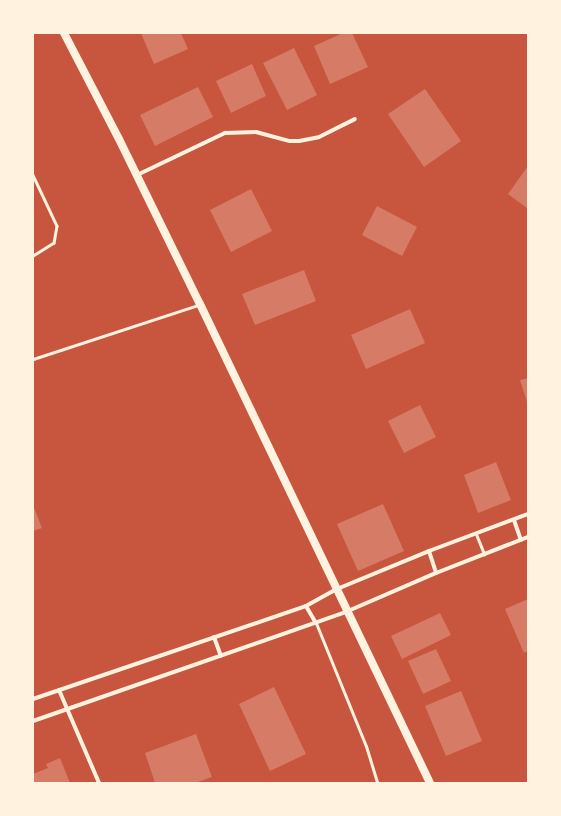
<!DOCTYPE html>
<html>
<head>
<meta charset="utf-8">
<style>
	body { margin:0 }
	#map { position:relative; width:561px; height:816px; overflow:hidden; background:#c8553d; font-family:"DM Sans",sans-serif }
	div>[style] { position:absolute }
	.building>* { inset:0; background:#d67c66 }
	.path>* { height:2.5px; margin:-1.25px; padding:0 1.25px; transform-origin:1.25px; border-radius:1.25px; background:#fff3e0 }
	.service>* { height:3px; margin:-1.5px; padding:0 1.5px; transform-origin:1.5px; border-radius:1.5px; background:#fff3e0 }
	.minor>* { height:4px; margin:-2px; padding:0 2px; transform-origin:2px; border-radius:2px; background:#fff3e0 }
	.secondary>* { height:8px; margin:-4px; padding:0 4px; transform-origin:4px; border-radius:4px; background:#fff3e0 }
	span { translate:-50% -50%; white-space:nowrap; text-align:center; line-height:1.15; -webkit-text-stroke:4px #fff3e0; paint-order:stroke }
	.frame { position:absolute; inset:0; border:34px solid #fff3e0; pointer-events:none }
</style>
</head>
<body>
<div id="map">
	<div class="building">
		<i style="clip-path:polygon(141px 33px,181px 33px,188px 49px,154px 64px)"></i>
		<i style="clip-path:polygon(343px 33px,352px 33px,368px 67px,330px 84px,314px 46px)"></i>
		<i style="clip-path:polygon(294px 48px,317px 95px,287px 110px,263px 63px)"></i>
		<i style="clip-path:polygon(252px 64px,266px 96px,231px 113px,216px 81px)"></i>
		<i style="clip-path:polygon(198px 87px,213px 117px,155px 146px,140px 115px)"></i>
		<i style="clip-path:polygon(425px 89px,461px 141px,424px 167px,388px 114px)"></i>
		<i style="clip-path:polygon(528px 166px,528px 209px,508px 194px)"></i>
		<i style="clip-path:polygon(251px 189px,272px 231px,231px 252px,210px 210px)"></i>
		<i style="clip-path:polygon(377px 206px,417px 227px,402px 256px,362px 235px)"></i>
		<i style="clip-path:polygon(304px 270px,316px 301px,255px 325px,242px 294px)"></i>
		<i style="clip-path:polygon(410px 309px,425px 343px,366px 369px,351px 335px)"></i>
		<i style="clip-path:polygon(528px 378px,528px 405px,520px 380px)"></i>
		<i style="clip-path:polygon(420px 405px,436px 437px,404px 453px,388px 421px)"></i>
		<i style="clip-path:polygon(496px 462px,511px 500px,478px 513px,464px 475px)"></i>
		<i style="clip-path:polygon(383px 504px,404px 551px,358px 571px,337px 524px)"></i>
		<i style="clip-path:polygon(33px 505px,42px 528px,33px 531px)"></i>
		<i style="clip-path:polygon(528px 599px,528px 651px,524px 653px,505px 609px)"></i>
		<i style="clip-path:polygon(440px 613px,451px 635px,402px 659px,391px 636px)"></i>
		<i style="clip-path:polygon(436px 649px,451px 681px,423px 694px,408px 661px)"></i>
		<i style="clip-path:polygon(274px 687px,306px 754px,270px 771px,239px 704px)"></i>
		<i style="clip-path:polygon(461px 691px,482px 741px,446px 756px,425px 706px)"></i>
		<i style="clip-path:polygon(196px 734px,212px 777px,195px 783px,155px 783px,145px 753px)"></i>
		<i style="clip-path:polygon(60px 758px,70px 783px,33px 783px,33px 774px,48px 768px,46px 764px)"></i>
	</div>
	<div class="path">
		<i style="left:33px;top:175px;width:56px;rotate:64.8deg"></i>
		<i style="left:57px;top:226px;width:17px;rotate:100deg"></i>
		<i style="left:54px;top:243px;width:25px;rotate:148deg"></i>
	</div>
	<div class="service">
		<i style="left:33px;top:359px;width:174px;rotate:-18.1deg"></i>
		<i style="left:476px;top:534px;width:22px;rotate:68deg"></i>
		<i style="left:316px;top:623px;width:133px;rotate:67.9deg"></i>
		<i style="left:366px;top:746px;width:39px;rotate:73deg"></i>
	</div>
	<div class="minor">
		<i style="left:137px;top:175px;width:98px;rotate:-25.5deg"></i>
		<i style="left:225px;top:133px;width:31px;rotate:-2deg"></i>
		<i style="left:256px;top:132px;width:35px;rotate:15deg"></i>
		<i style="left:290px;top:141px;width:9px"></i>
		<i style="left:299px;top:141px;width:20px;rotate:-11deg"></i>
		<i style="left:319px;top:137px;width:40px;rotate:-26.6deg"></i>
		<i style="left:514px;top:520px;width:21px;rotate:71deg"></i>
		<i style="left:429px;top:551px;width:23px;rotate:72deg"></i>
		<i style="left:306px;top:606px;width:20px;rotate:60deg"></i>
		<i style="left:214px;top:637px;width:20px;rotate:70deg"></i>
		<i style="left:59px;top:690px;width:101px;rotate:66.7deg"></i>
		<i style="left:33px;top:699px;width:288px;rotate:-18.8deg"></i>
		<i style="left:306px;top:606px;width:35px;rotate:-29deg"></i>
		<i style="left:337px;top:589px;width:100px;rotate:-22.4deg"></i>
		<i style="left:429px;top:551px;width:106px;rotate:-20.5deg"></i>
		<i style="left:33px;top:721px;width:334px;rotate:-19.2deg"></i>
		<i style="left:348px;top:611px;width:96px;rotate:-23.4deg"></i>
		<i style="left:436px;top:573px;width:99px;rotate:-21.4deg"></i>
	</div>
	<div class="secondary">
		<i style="left:64px;top:33px;width:119px;rotate:62.6deg"></i>
		<i style="left:119px;top:139px;width:184px;rotate:63.9deg"></i>
		<i style="left:200px;top:304px;width:531px;rotate:64.35deg"></i>
	</div>
	<div class="frame"></div>
</div>
</body>
</html>
